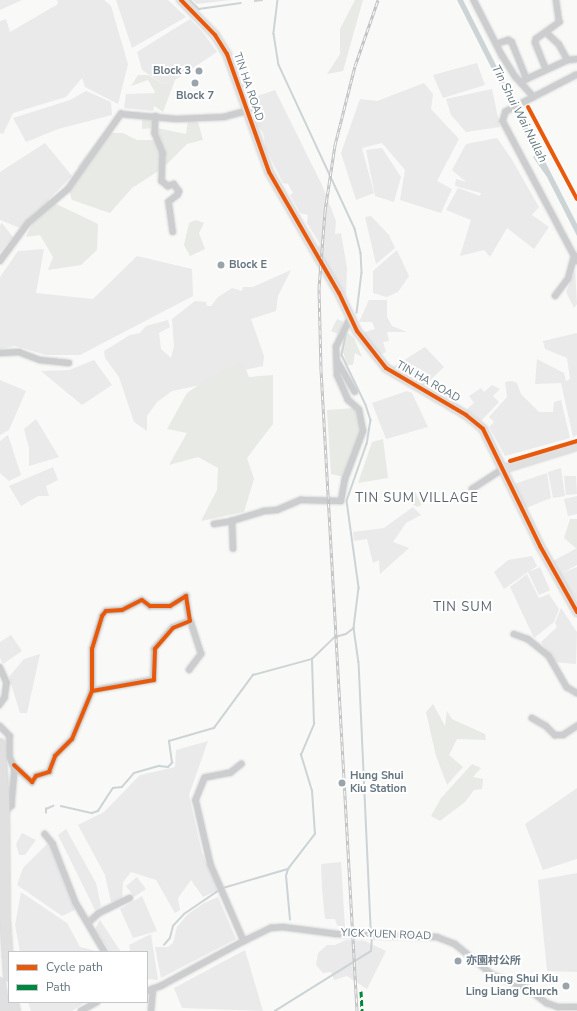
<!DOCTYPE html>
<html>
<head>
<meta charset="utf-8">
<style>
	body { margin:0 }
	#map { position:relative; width:577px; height:1011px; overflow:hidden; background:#f9f9f8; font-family:"Nunito Sans","Noto Sans SC",sans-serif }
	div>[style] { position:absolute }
	.built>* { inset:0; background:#e9eae9 }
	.green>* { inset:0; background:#e8eae6 }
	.water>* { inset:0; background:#ccd4d6 }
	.stream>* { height:1.5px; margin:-0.75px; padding:0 0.75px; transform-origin:0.75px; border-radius:0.75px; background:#ccd4d6 }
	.roads { filter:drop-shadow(0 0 1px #d5d6d6) drop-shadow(0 0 1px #d5d6d6) }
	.street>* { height:5.5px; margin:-2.75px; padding:0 2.75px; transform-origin:2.75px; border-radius:2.75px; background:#cbcdce }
	.secondary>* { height:8px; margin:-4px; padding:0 4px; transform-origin:4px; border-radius:4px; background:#e0e0e1 }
	.highway>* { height:10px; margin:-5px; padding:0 5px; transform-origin:5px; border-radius:5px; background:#e0e0e1 }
	.rail>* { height:3px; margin-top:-1.5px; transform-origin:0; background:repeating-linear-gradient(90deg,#fff 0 4.5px,#c2c3c4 0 9px); box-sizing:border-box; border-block:1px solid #c2c3c4 }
	.bridges { filter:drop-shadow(0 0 1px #d5d5d5) drop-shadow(0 0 1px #d5d5d5) }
	.highway-bridge>* { height:10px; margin:-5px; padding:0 5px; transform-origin:5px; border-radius:5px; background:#e0e0e1 }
	.quiet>* { height:3px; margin-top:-1.5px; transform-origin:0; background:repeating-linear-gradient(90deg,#00873e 0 6px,transparent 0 9px) }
	.cycleway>* { height:4px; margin:-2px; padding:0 2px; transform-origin:2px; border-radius:2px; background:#e8590c }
	.dots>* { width:11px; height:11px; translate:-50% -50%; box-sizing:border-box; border:2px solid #fff; border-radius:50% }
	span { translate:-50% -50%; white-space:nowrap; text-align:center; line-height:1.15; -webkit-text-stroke:4px #fff; paint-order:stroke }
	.poi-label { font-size:11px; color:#657682; font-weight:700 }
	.right { translate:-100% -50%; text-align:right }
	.left { translate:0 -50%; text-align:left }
	.street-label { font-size:11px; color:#657682 }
	.water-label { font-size:12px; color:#60757c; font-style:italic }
	.quarter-label { font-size:13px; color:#57646d; letter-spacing:1px }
	.legend { position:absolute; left:8px; top:951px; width:140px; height:52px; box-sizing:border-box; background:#fff; border:1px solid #c1c8cd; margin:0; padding:5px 7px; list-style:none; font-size:12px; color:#657682 }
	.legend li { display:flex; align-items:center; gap:8px; height:20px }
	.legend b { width:20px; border:1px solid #c1c8cd }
</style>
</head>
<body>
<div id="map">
	<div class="built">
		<i style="clip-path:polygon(0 0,22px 0,0 10px)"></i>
		<i style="clip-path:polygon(57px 0,104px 0,111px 6px,128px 64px,118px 104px,85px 87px,82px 78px,66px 97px,13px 113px,3px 134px,0 133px,0 21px,6px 19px,10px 32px,58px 4px)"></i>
		<i style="clip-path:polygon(116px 0,168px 0,186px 17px,132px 48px)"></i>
		<i style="clip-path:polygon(192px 0,231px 0,197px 4px)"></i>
		<i style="clip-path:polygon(190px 19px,202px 31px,217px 52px,175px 80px,163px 84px,142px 70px,137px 52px)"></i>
		<i style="clip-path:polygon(477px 63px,485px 85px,443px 98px,433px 75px)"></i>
		<i style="clip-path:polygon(424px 83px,433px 94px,431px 109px,459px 139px,437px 181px,452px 189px,441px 213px,400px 200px,405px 170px,382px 143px,362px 148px,374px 193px,356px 200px,341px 153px,360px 99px,377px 101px)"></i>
		<i style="clip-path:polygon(492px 89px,500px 127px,466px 132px,451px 115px,446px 99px)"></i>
		<i style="clip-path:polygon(275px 90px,322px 185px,336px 221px,335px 234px,341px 233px,347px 268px,346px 295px,316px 250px,320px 244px,307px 223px,308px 215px,300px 213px,290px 195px,293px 193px,288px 184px,283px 183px,266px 149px,263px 133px,258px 126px,249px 99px)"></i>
		<i style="clip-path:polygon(86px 91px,111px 102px,112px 115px,58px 129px,26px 142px,13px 118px,70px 100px)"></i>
		<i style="clip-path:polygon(158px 93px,153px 111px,124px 108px,126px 94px)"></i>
		<i style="clip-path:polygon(497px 138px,511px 158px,539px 207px,532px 215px,549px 227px,534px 249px,507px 228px,490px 257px,484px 250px,460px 256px,471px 220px,446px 210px,458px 188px,480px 196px,481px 193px,455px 186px,456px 179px,466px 182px,452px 170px,466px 144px)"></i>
		<i style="clip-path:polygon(45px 143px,72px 176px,20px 228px,0 220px,0 172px)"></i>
		<i style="clip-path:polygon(382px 148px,401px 177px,394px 202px,375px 196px,366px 150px)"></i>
		<i style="clip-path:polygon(371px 216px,389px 235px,395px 248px,376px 264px,365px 217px)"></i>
		<i style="clip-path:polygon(2px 223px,13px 237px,0 252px,0 225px)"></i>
		<i style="clip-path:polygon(44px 249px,36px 293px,93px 299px,137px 256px,192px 269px,193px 296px,80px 355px,46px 355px,15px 346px,0 349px,0 277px,18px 251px)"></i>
		<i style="clip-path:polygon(397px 250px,409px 276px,398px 292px,387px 297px,373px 293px,373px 271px)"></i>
		<i style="clip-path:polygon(291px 270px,278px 296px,276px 311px,251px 319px,264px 356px,263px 366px,244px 370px,233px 378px,172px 391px,157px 402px,147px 416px,147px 431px,134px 422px,119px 377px,105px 358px,104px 351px,130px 335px,140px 333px,146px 326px,168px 320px,170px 327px,159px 333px,161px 349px,171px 358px,174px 346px,172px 319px,195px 301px,206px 302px,207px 306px,211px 306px,218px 297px,232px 288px,242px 291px,243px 287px,253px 287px)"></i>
		<i style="clip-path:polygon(575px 270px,577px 304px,574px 308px,566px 292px)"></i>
		<i style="clip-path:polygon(369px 300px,387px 300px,387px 317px,392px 326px,407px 332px,387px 332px,389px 341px,383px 342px,386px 352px,380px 355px,362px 333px,375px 329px,372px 322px,359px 322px)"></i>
		<i style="clip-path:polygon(577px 333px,577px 435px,573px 437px,561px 383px,535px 384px,537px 359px,564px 373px,566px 381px,570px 379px,567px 358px,545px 349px,543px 341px)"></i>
		<i style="clip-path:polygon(425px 347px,444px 367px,424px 386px,393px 367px)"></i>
		<i style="clip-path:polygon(94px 360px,112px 385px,82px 405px,41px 371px,69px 370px)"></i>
		<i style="clip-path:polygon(0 380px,26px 391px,9px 430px,0 435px)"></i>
		<i style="clip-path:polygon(512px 381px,517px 383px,521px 394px,539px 412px,553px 412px,554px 402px,561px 400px,570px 438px,505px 456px,489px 427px,494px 422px,489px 417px,507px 397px,505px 382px)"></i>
		<i style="clip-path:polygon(492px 385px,500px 389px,493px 396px,499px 402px,481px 421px,467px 409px,474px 403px,469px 396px,481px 388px,484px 392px)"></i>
		<i style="clip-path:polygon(407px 391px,412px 393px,428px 427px,386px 439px,372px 403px)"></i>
		<i style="clip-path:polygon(36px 419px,59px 457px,29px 466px,29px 448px,24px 429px)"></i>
		<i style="clip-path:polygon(8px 435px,21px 475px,9px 481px,0 473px,0 441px)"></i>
		<i style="clip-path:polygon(53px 467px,58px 480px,46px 486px,49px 496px,38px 496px,21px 506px,9px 486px)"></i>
		<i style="clip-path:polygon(561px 468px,565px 496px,553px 498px,548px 472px)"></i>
		<i style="clip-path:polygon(547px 473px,551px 498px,526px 508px,514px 484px)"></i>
		<i style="clip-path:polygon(564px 476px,576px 476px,577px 494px,566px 495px)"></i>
		<i style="clip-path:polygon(577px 496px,577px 514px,568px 516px,564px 499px)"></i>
		<i style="clip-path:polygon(413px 507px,421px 515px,406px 523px,393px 542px,409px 548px,380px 574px,379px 560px,373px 563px,367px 539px,354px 541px,353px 532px,384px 528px)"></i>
		<i style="clip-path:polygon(577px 548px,577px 565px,562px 573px,577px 567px,577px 600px,559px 575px,553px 561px)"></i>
		<i style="clip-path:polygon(532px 556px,537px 566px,529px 572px,540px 567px,550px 590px,539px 595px,528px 572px,504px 589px,494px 572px,508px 560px)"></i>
		<i style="clip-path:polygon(527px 574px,539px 598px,549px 594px,559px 609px,554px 622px,534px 638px,510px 587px)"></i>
		<i style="clip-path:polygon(561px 608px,577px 632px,576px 664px,554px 662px,541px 642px,557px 627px,555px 623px)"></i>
		<i style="clip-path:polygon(11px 635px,22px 651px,3px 664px,0 658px,0 642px)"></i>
		<i style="clip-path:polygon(40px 654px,27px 713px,20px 713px,9px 677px,24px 659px)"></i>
		<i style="clip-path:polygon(208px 741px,189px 795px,202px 853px,218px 890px,203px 897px,191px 880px,178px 898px,180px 910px,175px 913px,156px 880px,131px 872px,123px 882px,122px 900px,111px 902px,105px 875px,78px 825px,104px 812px,140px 775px,175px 767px,176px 750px)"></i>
		<i style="clip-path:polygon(577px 788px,577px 859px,543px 870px,525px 824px)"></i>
		<i style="clip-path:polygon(66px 829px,96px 883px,101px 906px,95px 910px,58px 835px)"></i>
		<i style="clip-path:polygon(22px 833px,36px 840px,25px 855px,19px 855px,16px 844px)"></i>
		<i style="clip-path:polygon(49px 842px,75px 910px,62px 916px,17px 885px,23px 868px)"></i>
		<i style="clip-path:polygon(341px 862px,345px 928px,338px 928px,335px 919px,325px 919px,322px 889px,321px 864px)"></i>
		<i style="clip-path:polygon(577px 873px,577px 972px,547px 971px,538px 880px)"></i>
		<i style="clip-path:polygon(137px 877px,146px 889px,134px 897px,126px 886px)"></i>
		<i style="clip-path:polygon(21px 892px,67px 923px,80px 947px,101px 952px,20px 952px,15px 925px)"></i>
		<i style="clip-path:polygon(142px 896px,157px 931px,133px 938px,120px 909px)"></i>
		<i style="clip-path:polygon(218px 897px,236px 939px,161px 978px,155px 947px,168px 947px,173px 943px,177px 927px,188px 914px,204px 903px)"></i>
		<i style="clip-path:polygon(100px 920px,121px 952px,110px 952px,95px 929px)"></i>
		<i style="clip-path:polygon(151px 934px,158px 980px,147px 979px,147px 952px,130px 952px,129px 945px)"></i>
		<i style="clip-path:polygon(346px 940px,365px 941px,386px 951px,367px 989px,347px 976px,334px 980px,331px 972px,323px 973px,316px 965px,318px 953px,327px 945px,335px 945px)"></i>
		<i style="clip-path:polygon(245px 950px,263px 1011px,182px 1008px,174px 988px)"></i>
		<i style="clip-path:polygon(28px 1002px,85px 1002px,72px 1011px,31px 1011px)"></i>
	</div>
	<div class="green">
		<i style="clip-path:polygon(355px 0,363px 0,343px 71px,327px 74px,340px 54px,340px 29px)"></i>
		<i style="clip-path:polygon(138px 75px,148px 75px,163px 84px,175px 80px,163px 112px,150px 103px,155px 92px,148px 80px,131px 86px)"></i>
		<i style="clip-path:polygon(155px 118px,156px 128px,142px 129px,142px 119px)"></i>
		<i style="clip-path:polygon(188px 121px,198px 122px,203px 140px,187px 144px,165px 166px,165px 152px,157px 128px,186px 134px)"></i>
		<i style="clip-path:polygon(103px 133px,123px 133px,137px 140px,155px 140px,161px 153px,160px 170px,132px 188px,110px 213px,72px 200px,69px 191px,78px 180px,78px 166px)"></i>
		<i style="clip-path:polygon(44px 198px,98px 224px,97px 250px,81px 265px,48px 270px,53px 257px,40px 235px,26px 237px)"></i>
		<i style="clip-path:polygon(196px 220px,204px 223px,199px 233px,205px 249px,190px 256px,184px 245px,189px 223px)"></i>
		<i style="clip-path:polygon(337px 319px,344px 322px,338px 334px,331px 331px)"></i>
		<i style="clip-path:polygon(348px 333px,354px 338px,362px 357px,355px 353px,353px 365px,347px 365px,342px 349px)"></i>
		<i style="clip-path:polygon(242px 361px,249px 377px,273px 375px,273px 424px,247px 458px,254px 479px,244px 512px,201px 521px,217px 490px,218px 468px,198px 457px,169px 465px,187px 433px,167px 429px,187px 393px,207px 379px)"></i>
		<i style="clip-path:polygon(355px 408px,360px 417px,361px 431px,344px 477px,331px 474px,327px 410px)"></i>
		<i style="clip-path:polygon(383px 439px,388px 478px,358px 483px,372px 442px)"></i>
		<i style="clip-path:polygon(415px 492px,422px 505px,417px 507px,403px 498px)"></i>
		<i style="clip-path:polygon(570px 519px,577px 519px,577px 549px,564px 538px)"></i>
		<i style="clip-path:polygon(433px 704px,445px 726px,447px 711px,452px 719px,485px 734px,486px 740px,457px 739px,449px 755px,463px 767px,447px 785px,436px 756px,426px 712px)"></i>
		<i style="clip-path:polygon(472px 764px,481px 768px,473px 777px,483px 779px,482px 789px,474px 790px,465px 802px,440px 821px,431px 816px,441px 798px)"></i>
	</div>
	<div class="water">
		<i style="clip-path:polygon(457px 0,463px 0,508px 89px,577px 224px,577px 236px,547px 177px,533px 157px,536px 155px,533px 150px)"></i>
	</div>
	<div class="stream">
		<i style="left:190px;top:0;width:13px;rotate:45deg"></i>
		<i style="left:199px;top:9px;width:42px;rotate:-8.1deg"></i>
		<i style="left:278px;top:0;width:34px;rotate:97deg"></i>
		<i style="left:274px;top:34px;width:31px;rotate:81deg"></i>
		<i style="left:279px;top:65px;width:181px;rotate:65.1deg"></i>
		<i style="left:355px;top:229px;width:25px;rotate:76deg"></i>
		<i style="left:361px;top:253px;width:20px;rotate:87deg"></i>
		<i style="left:362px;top:273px;width:40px;rotate:97.1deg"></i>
		<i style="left:255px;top:1px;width:7px;rotate:-8deg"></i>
		<i style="left:347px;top:331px;width:25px;rotate:102deg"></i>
		<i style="left:342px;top:355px;width:55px;rotate:64.4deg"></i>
		<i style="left:366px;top:405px;width:16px;rotate:72deg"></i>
		<i style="left:371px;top:420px;width:24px;rotate:99deg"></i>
		<i style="left:367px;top:444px;width:60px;rotate:109.3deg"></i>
		<i style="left:347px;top:501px;width:88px;rotate:82.1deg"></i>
		<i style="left:359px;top:588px;width:40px;rotate:97.1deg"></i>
		<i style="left:354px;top:628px;width:34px;rotate:82deg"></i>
		<i style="left:359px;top:662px;width:268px;rotate:87.4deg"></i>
		<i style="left:61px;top:806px;width:32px;rotate:13deg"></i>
		<i style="left:92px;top:813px;width:6px;rotate:-18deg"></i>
		<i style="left:98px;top:811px;width:27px;rotate:-57deg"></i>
		<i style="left:113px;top:788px;width:9px;rotate:-6deg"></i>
		<i style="left:122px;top:787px;width:18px;rotate:-49deg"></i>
		<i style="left:134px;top:773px;width:26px;rotate:-16deg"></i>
		<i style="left:159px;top:766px;width:9px;rotate:6deg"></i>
		<i style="left:168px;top:767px;width:6px;rotate:-45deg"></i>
		<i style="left:172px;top:763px;width:22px;rotate:-98deg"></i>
		<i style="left:169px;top:741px;width:47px;rotate:-16.1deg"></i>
		<i style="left:214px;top:728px;width:66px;rotate:-53.7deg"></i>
		<i style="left:253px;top:675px;width:61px;rotate:-15.2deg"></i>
		<i style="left:312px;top:659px;width:32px;rotate:-44deg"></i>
		<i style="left:335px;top:637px;width:11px;rotate:-15deg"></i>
		<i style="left:346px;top:634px;width:10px;rotate:-37deg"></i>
		<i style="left:46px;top:813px;width:4px;rotate:-90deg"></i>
		<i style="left:46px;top:809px;width:8px;rotate:-23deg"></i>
		<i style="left:223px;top:888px;width:68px;rotate:-16.3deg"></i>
		<i style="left:290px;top:920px;width:44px;rotate:-95.2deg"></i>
		<i style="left:286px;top:876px;width:7px;rotate:-74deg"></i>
		<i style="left:288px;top:869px;width:44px;rotate:-52.4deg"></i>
		<i style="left:315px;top:834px;width:43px;rotate:-94deg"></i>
		<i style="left:312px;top:791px;width:38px;rotate:-107deg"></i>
		<i style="left:301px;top:755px;width:34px;rotate:-67deg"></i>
		<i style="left:314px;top:724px;width:65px;rotate:-91.8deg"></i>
		<i style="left:164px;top:945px;width:9px;rotate:-49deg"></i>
		<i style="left:170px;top:938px;width:12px;rotate:-76deg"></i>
		<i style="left:173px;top:926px;width:16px;rotate:-47deg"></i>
		<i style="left:184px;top:914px;width:41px;rotate:-34.1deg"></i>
		<i style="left:275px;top:1011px;width:113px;rotate:-32deg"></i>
		<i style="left:371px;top:951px;width:13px;rotate:-86deg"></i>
	</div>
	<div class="roads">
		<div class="street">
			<i style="left:474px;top:0;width:62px;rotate:63deg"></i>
			<i style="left:502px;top:55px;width:25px;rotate:58deg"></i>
			<i style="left:515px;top:76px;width:28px;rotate:48deg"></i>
			<i style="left:547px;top:33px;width:16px;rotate:43deg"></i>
			<i style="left:559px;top:44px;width:18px;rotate:61deg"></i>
			<i style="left:496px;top:44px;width:13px;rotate:-18deg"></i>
			<i style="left:508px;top:40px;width:4px;rotate:27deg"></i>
			<i style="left:512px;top:42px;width:40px;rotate:68deg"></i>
			<i style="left:546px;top:70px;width:29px;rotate:-112deg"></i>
			<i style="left:535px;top:43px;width:4px;rotate:-76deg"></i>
			<i style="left:536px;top:39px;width:29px;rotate:-36deg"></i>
			<i style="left:559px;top:22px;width:22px;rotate:-98deg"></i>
			<i style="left:577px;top:75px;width:80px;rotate:152.5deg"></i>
			<i style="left:506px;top:112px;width:9px;rotate:108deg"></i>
			<i style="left:503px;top:121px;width:158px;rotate:62.1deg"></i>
			<i style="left:520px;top:82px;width:53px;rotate:-24.6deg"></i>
			<i style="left:568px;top:60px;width:9px;rotate:-6deg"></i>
			<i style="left:156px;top:116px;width:17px;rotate:93deg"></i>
			<i style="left:155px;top:133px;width:22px;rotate:68deg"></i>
			<i style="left:163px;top:153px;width:28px;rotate:92deg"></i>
			<i style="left:162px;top:181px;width:8px;rotate:40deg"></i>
			<i style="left:168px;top:186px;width:6px;rotate:-18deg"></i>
			<i style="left:174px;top:184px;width:9px;rotate:54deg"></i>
			<i style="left:179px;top:191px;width:4px;rotate:104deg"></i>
			<i style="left:178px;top:195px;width:11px;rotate:142deg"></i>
			<i style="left:169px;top:202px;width:30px;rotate:82deg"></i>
			<i style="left:0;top:261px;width:47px;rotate:-53.6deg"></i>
			<i style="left:28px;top:223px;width:52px;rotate:-40.4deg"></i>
			<i style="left:68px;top:189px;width:92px;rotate:-54.8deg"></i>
			<i style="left:121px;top:114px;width:55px;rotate:5.2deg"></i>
			<i style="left:176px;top:119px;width:48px;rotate:-2.4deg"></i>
			<i style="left:224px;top:117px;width:23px;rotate:-15deg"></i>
			<i style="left:555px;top:296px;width:21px;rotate:-53deg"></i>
			<i style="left:568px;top:279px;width:24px;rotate:-75deg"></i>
			<i style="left:0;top:353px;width:19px;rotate:-3deg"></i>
			<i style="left:19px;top:352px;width:22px;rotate:21deg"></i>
			<i style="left:40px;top:360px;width:29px;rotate:6deg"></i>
			<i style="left:338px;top:362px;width:34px;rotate:60deg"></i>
			<i style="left:472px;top:489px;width:37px;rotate:-33deg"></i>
			<i style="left:214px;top:524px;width:18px;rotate:-9deg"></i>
			<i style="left:233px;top:549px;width:28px;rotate:-92deg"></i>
			<i style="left:232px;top:521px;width:34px;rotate:-17deg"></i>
			<i style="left:264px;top:511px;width:13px;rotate:-4deg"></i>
			<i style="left:277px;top:510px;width:26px;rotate:-23deg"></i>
			<i style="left:301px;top:500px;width:40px;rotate:1.4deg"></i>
			<i style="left:341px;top:501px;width:22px;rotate:-80deg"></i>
			<i style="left:345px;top:479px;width:51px;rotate:-69.4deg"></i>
			<i style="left:363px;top:431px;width:21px;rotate:-101deg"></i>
			<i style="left:359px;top:410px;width:15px;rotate:-138deg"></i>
			<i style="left:348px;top:400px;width:27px;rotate:-114deg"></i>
			<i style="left:337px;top:375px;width:28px;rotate:-92deg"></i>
			<i style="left:336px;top:347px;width:34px;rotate:-64deg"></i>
			<i style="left:514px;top:634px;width:15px;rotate:20deg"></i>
			<i style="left:528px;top:639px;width:27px;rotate:39deg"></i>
			<i style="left:549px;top:656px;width:36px;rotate:60deg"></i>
			<i style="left:567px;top:687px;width:12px;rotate:31deg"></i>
			<i style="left:0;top:667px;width:17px;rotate:66deg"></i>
			<i style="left:7px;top:683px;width:15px;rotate:98deg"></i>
			<i style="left:5px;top:698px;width:9px;rotate:126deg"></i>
			<i style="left:189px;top:670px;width:20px;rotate:-53deg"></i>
			<i style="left:201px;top:654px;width:35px;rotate:-108deg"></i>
			<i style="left:532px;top:718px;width:16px;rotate:30deg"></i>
			<i style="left:546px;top:726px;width:13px;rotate:45deg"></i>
			<i style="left:555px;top:735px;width:8px"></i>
			<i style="left:563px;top:735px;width:17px;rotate:-33deg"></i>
			<i style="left:0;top:726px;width:14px;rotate:45deg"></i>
			<i style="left:10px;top:736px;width:21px;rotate:90deg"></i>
			<i style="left:10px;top:757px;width:13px;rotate:67deg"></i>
			<i style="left:15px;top:769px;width:37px;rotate:95deg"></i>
			<i style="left:12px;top:806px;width:11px;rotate:139deg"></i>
			<i style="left:242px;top:764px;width:14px;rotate:141deg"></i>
			<i style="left:231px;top:773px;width:26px;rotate:169deg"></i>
			<i style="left:205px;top:778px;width:24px;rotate:112deg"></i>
			<i style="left:196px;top:800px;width:67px;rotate:77deg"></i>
			<i style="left:211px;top:865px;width:83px;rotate:66.5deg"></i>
			<i style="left:14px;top:765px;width:25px;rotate:43deg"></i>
			<i style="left:32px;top:782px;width:7px;rotate:-56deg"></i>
			<i style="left:36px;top:776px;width:14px;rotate:-17deg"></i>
			<i style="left:49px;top:772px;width:17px;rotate:-69deg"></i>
			<i style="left:55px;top:756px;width:24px;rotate:-45deg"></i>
			<i style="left:72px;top:739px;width:52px;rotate:-67.4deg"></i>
			<i style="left:92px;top:691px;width:42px;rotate:-90deg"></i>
			<i style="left:92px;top:649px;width:34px;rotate:-73deg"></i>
			<i style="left:102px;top:616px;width:6px;rotate:-51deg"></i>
			<i style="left:106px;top:611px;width:16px;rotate:-4deg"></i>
			<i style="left:122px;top:610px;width:22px;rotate:-27deg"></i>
			<i style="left:142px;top:600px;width:10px;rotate:37deg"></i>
			<i style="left:150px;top:606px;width:20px"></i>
			<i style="left:170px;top:606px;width:19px;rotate:-32deg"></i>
			<i style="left:186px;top:596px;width:25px;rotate:81deg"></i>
			<i style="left:190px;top:621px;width:18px;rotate:158deg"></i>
			<i style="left:173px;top:628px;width:28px;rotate:131deg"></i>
			<i style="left:155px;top:649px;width:31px;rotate:92deg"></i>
			<i style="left:154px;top:680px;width:63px;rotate:169.9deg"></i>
			<i style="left:45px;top:834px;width:13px;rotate:51deg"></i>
			<i style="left:53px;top:844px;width:63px;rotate:68.7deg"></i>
			<i style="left:76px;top:903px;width:57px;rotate:59.4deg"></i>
			<i style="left:88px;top:923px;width:15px;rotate:-42deg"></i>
			<i style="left:99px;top:913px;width:34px;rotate:-26deg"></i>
			<i style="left:147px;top:991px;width:15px;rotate:-20deg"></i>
			<i style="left:161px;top:986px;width:94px;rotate:-28.5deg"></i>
			<i style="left:244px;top:941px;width:30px;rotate:-26deg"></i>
			<i style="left:271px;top:928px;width:12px;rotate:-5deg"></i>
			<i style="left:283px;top:927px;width:54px;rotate:7.4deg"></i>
			<i style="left:337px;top:934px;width:100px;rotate:1.7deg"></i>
			<i style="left:437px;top:937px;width:19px;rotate:21deg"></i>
			<i style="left:455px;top:944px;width:49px;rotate:39.2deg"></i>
			<i style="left:493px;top:975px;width:36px;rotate:21deg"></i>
			<i style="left:527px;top:988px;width:25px;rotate:37deg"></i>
			<i style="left:547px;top:1003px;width:12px;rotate:20deg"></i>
			<i style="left:558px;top:1007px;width:19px"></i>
			<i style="left:81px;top:1011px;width:18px;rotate:-29deg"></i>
			<i style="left:151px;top:1011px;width:22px;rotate:-85deg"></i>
		</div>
		<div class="secondary">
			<i style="left:181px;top:0;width:49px;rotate:45.8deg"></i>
			<i style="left:215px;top:35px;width:22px;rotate:58deg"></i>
			<i style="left:227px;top:54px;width:125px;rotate:70.4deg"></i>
			<i style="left:269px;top:172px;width:140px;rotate:60deg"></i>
			<i style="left:339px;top:293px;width:42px;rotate:64.7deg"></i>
			<i style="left:357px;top:331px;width:47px;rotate:51.9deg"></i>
			<i style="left:386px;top:368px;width:93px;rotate:30.4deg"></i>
			<i style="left:466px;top:415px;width:22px;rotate:39deg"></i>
			<i style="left:483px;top:429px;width:130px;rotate:64deg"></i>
			<i style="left:540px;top:546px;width:76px;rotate:60.7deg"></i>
			<i style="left:503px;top:469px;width:77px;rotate:-17.3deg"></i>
		</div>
		<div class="highway">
			<i style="left:0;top:983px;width:28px;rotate:80deg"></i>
			<i style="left:13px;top:1002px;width:9px;rotate:77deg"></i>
		</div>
	</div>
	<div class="rail">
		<i style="left:357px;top:1011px;width:642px;rotate:-93.21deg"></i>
		<i style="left:321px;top:370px;width:82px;rotate:-91.4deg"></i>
		<i style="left:319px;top:288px;width:77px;rotate:-85.5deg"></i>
		<i style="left:325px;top:211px;width:67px;rotate:-81.4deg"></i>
		<i style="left:335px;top:145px;width:81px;rotate:-75.8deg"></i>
		<i style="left:355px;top:66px;width:70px;rotate:-70.8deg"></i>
	</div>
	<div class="bridges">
		<div class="highway-bridge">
			<i style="left:0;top:744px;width:57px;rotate:86deg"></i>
			<i style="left:4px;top:801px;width:118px;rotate:89.5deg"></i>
			<i style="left:5px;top:919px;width:57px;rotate:86deg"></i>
		</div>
	</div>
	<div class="quiet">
		<i style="left:361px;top:991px;width:20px;rotate:87deg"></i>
	</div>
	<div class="cycleway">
		<i style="left:181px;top:0;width:49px;rotate:45.8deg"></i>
		<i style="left:215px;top:35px;width:22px;rotate:58deg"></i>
		<i style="left:227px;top:54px;width:125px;rotate:70.4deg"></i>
		<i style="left:269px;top:172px;width:140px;rotate:60deg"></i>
		<i style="left:339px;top:293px;width:42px;rotate:64.7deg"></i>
		<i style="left:357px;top:331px;width:47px;rotate:51.9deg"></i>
		<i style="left:386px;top:368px;width:93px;rotate:30.4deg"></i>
		<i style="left:466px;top:415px;width:22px;rotate:39deg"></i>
		<i style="left:483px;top:429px;width:130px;rotate:64deg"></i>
		<i style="left:540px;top:546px;width:76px;rotate:60.7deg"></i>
		<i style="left:528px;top:107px;width:104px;rotate:62deg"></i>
		<i style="left:510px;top:461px;width:70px;rotate:-16.6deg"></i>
		<i style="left:14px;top:765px;width:25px;rotate:43deg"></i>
		<i style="left:32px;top:782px;width:7px;rotate:-56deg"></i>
		<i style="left:36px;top:776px;width:14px;rotate:-17deg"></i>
		<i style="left:49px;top:772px;width:17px;rotate:-69deg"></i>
		<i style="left:55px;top:756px;width:24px;rotate:-45deg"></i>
		<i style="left:72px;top:739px;width:52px;rotate:-67.4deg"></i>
		<i style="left:92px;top:691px;width:42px;rotate:-90deg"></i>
		<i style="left:92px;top:649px;width:34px;rotate:-73deg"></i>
		<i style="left:102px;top:616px;width:6px;rotate:-51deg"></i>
		<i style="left:106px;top:611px;width:16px;rotate:-4deg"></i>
		<i style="left:122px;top:610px;width:22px;rotate:-27deg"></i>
		<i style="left:142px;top:600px;width:10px;rotate:37deg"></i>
		<i style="left:150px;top:606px;width:20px"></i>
		<i style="left:170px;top:606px;width:19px;rotate:-32deg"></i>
		<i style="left:186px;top:596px;width:25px;rotate:81deg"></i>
		<i style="left:190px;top:621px;width:18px;rotate:158deg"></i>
		<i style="left:173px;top:628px;width:28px;rotate:131deg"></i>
		<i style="left:155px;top:649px;width:31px;rotate:92deg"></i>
		<i style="left:154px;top:680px;width:63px;rotate:169.9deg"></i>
	</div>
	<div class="dots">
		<i style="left:199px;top:71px;background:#99a4ab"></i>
		<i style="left:195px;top:83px;background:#99a4ab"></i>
		<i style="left:221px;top:265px;background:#99a4ab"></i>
		<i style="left:342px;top:783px;background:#99a4ab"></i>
		<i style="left:458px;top:961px;background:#99a4ab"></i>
		<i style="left:566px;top:986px;background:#99a4ab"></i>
	</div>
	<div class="poi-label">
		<span class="right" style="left:191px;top:71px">Block 3</span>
		<span style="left:195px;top:96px">Block 7</span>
		<span class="left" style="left:229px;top:265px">Block E</span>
		<span class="left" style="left:350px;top:783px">Hung Shui<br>Kiu Station</span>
		<span class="left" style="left:466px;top:961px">亦園村公所</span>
		<span class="right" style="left:558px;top:986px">Hung Shui Kiu<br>Ling Liang Church</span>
	</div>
	<div class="street-label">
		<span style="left:248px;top:87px;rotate:71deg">TIN HA ROAD</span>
		<span style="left:428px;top:382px;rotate:30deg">TIN HA ROAD</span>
		<span style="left:386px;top:935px;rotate:2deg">YICK YUEN ROAD</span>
	</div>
	<div class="water-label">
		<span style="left:519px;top:114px;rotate:63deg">Tin Shui Wai Nullah</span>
	</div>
	<div class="quarter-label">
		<span style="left:417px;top:498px">TIN SUM VILLAGE</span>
		<span style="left:463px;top:607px">TIN SUM</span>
	</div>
	<ul class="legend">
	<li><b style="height:5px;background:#e8590c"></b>Cycle path</li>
	<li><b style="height:5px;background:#00873e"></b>Path</li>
	</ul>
</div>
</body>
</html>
